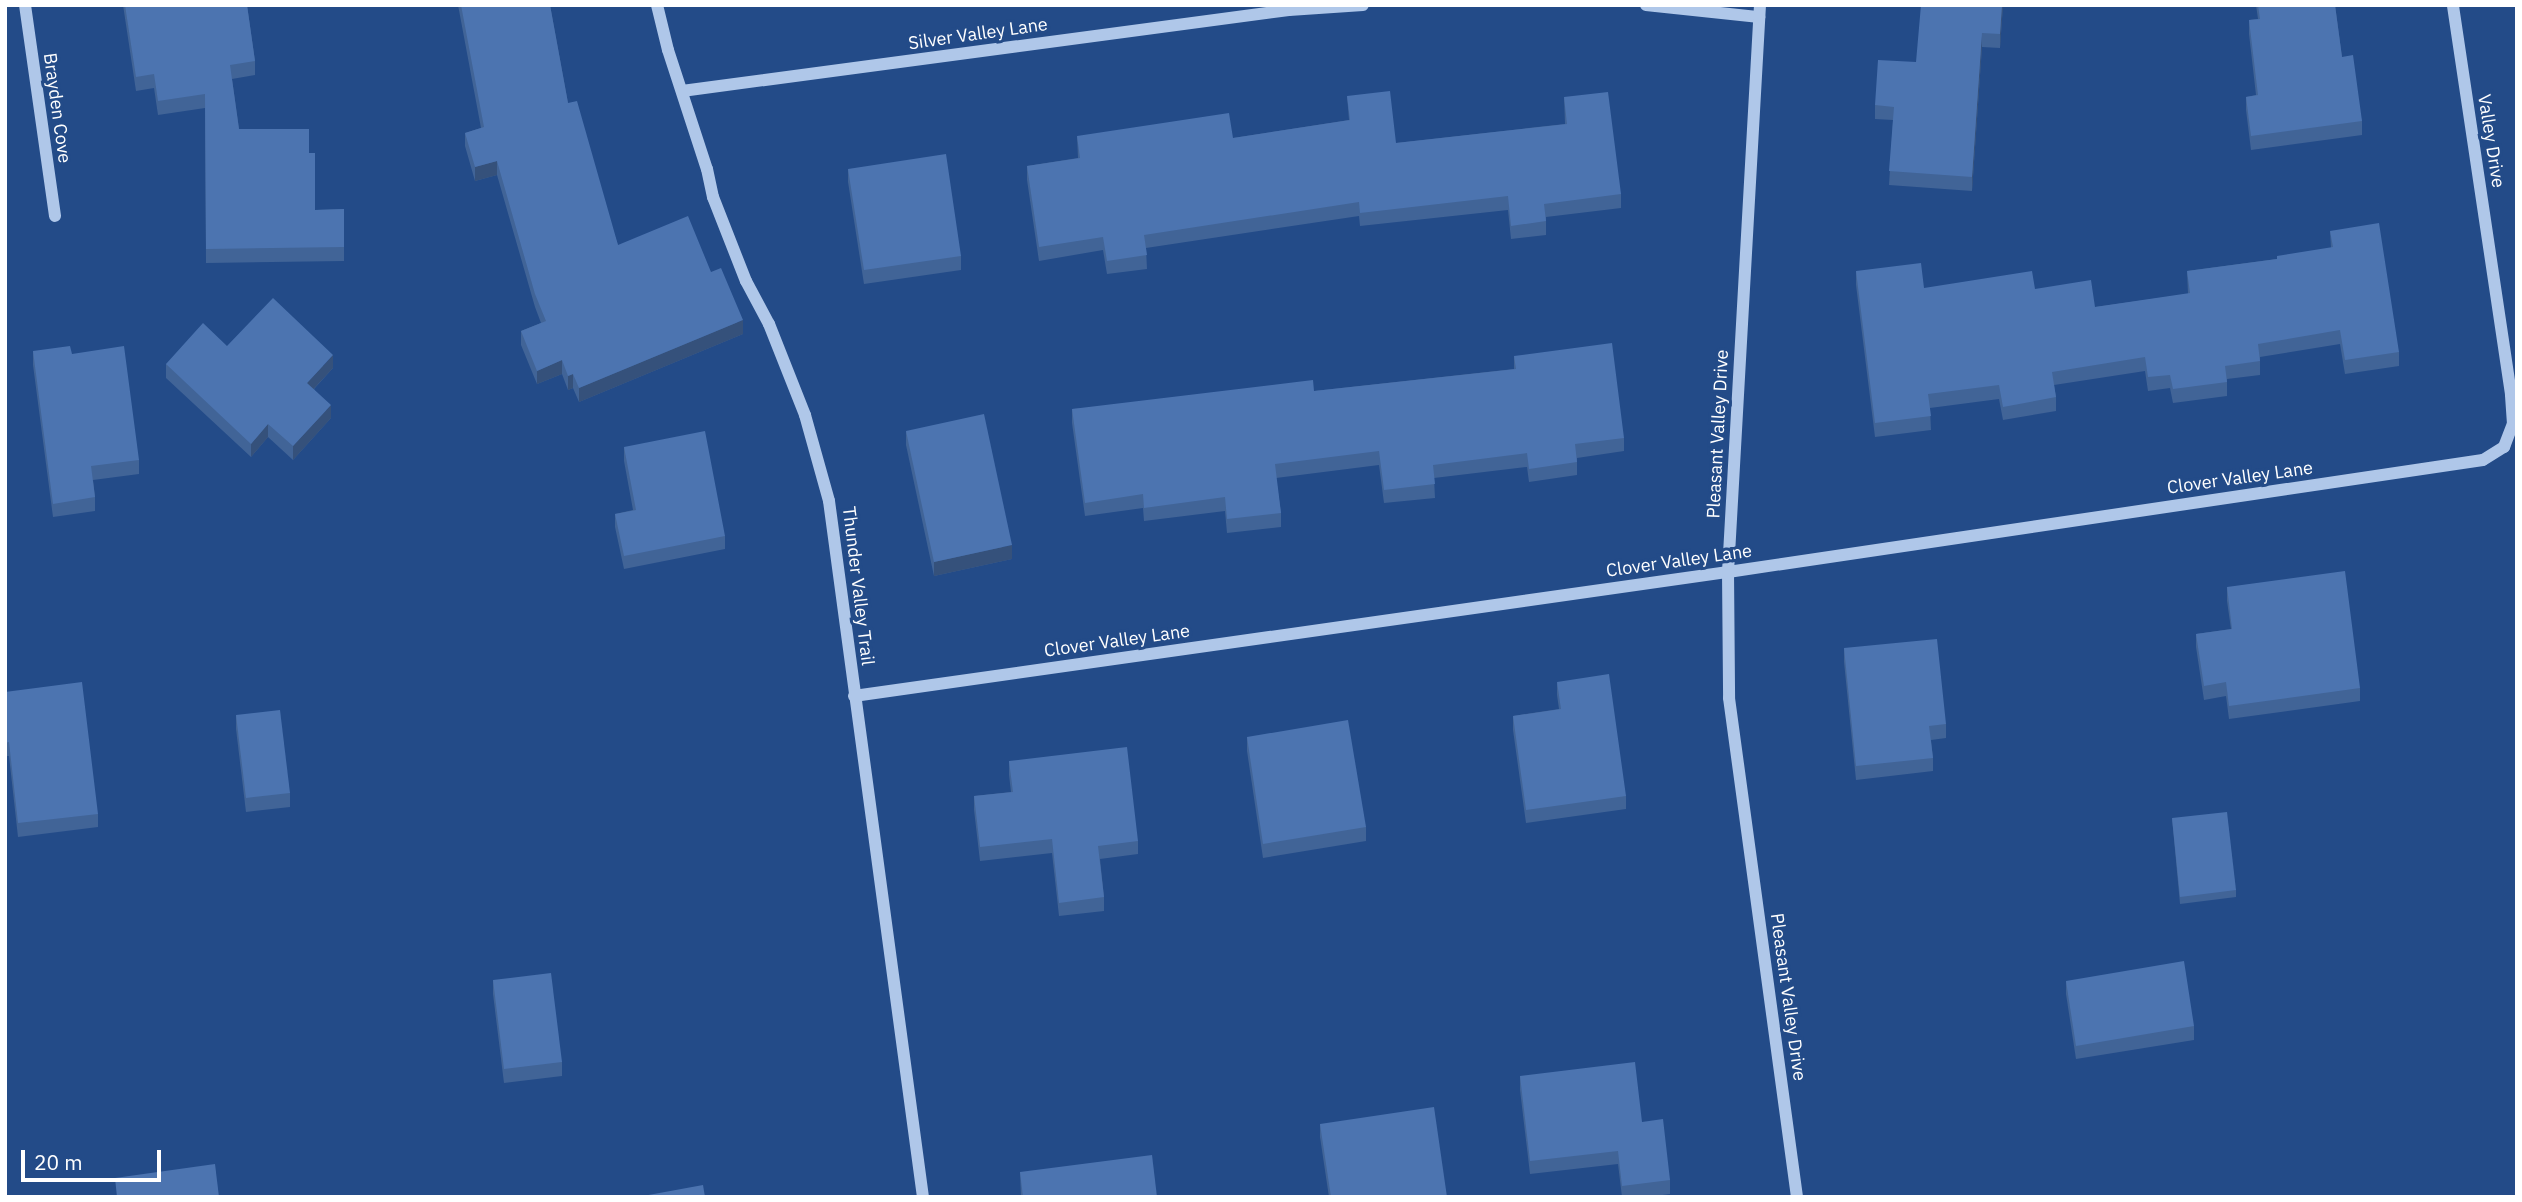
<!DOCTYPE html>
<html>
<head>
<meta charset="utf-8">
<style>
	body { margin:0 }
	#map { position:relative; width:2522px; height:1202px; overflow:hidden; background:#234b88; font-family:"IBM Plex Sans",sans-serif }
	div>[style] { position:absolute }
	.minor>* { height:12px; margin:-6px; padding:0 6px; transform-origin:6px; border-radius:6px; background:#afc7e9 }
	.wall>* { inset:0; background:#416497 }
	.shaded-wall>* { inset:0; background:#35517b }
	.building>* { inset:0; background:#4c74b0 }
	span { translate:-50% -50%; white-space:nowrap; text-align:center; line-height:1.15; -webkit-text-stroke:6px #234b88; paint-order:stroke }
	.street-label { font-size:18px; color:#fff }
	.frame { position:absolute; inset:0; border:7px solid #fff; pointer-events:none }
	.scale { position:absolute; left:21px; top:1150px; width:140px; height:32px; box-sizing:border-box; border:4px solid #fff; border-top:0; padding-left:9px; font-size:21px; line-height:24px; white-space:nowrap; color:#fff; -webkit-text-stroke:5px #234b88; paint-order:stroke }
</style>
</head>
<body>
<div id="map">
	<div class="minor">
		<i style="left:25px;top:5px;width:213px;rotate:81.9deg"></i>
		<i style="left:657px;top:5px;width:46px;rotate:76.3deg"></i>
		<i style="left:668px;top:50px;width:125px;rotate:71.9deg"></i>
		<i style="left:707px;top:169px;width:29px;rotate:78deg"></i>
		<i style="left:713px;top:197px;width:90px;rotate:68.6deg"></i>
		<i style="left:746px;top:281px;width:49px;rotate:61.9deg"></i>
		<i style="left:769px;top:324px;width:98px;rotate:68.4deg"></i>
		<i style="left:805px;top:415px;width:89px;rotate:74.4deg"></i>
		<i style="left:829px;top:501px;width:702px;rotate:82.31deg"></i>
		<i style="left:1646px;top:5px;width:114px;rotate:6.1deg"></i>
		<i style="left:1760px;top:5px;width:568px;rotate:93.23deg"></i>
		<i style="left:1728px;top:572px;width:126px;rotate:89.5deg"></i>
		<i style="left:1729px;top:698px;width:504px;rotate:82.24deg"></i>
		<i style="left:682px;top:91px;width:612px;rotate:-7.6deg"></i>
		<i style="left:1289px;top:10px;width:74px;rotate:-3.9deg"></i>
		<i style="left:854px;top:696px;width:883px;rotate:-8.08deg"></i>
		<i style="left:1728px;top:572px;width:763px;rotate:-8.44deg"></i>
		<i style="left:2483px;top:460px;width:25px;rotate:-32deg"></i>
		<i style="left:2504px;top:447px;width:25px;rotate:-69deg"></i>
		<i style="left:2513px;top:424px;width:30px;rotate:-94deg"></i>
		<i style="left:2511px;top:394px;width:393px;rotate:-98.5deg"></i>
	</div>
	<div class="wall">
		<i style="clip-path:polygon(123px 5px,247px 5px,255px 61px,255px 75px,232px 79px,239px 129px,309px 153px,315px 210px,344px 209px,344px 261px,206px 263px,205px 108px,158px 115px,154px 88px,136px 91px)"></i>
		<i style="clip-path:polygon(458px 5px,550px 5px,568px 103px,618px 245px,711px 272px,743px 334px,579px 402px,573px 388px,568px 390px,562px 374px,537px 384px,521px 345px,521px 331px,541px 323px,535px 307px,497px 175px,475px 181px,465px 146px,465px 133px,481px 128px)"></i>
		<i style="clip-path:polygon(2003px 5px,2000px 48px,1982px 47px,1972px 191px,1889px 185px,1893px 120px,1875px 119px,1875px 105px,1916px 62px)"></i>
		<i style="clip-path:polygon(2256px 5px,2335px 5px,2342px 57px,2362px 121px,2362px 135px,2251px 150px,2246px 110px,2246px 97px,2256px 95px,2249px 34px,2249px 20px,2258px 19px)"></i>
		<i style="clip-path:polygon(1347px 96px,1396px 143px,1565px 124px,1564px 97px,1621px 194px,1621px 208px,1546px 217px,1546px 235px,1511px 239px,1508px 210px,1360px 226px,1359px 216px,1146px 248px,1147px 269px,1107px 274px,1103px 250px,1039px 261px,1027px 180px,1027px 166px,1078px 158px,1077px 136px,1233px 138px,1349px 120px)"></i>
		<i style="clip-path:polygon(848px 169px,961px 256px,961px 270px,864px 284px,848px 182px)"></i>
		<i style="clip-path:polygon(2330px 231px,2399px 352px,2399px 366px,2345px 374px,2340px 344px,2260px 357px,2260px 375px,2227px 379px,2227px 396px,2173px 403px,2170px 388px,2148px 391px,2145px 371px,2054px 385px,2056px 397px,2056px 411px,2003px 420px,1999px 399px,1930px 408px,1931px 430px,1875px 437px,1856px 285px,1856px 271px,1924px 288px,2035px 289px,2095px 307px,2188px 294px,2187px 271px,2277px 259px,2331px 248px)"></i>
		<i style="clip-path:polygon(227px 346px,333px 368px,314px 389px,331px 418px,293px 460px,268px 437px,251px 457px,166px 378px,166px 364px)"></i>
		<i style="clip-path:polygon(33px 351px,72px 354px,139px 460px,139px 474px,93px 480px,95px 497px,95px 511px,53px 517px,33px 365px)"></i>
		<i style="clip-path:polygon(1514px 356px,1624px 438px,1624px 451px,1577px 458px,1577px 475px,1529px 482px,1527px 467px,1434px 478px,1435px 498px,1384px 503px,1379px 465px,1276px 478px,1281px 513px,1281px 527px,1227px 533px,1225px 511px,1144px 521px,1143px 508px,1085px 516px,1072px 423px,1072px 409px,1314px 391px,1514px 369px)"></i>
		<i style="clip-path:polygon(906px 431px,1012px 559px,934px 576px,906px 445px)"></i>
		<i style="clip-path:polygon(624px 447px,725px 536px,725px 549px,624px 569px,615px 527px,615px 514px,633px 510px,624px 461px)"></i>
		<i style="clip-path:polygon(2227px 587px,2360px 688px,2360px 701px,2229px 719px,2226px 696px,2204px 700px,2196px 647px,2196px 634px,2231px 629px,2227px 601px)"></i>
		<i style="clip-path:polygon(1844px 648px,1946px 724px,1946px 738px,1931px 740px,1933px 758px,1933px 771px,1856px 780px,1844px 662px)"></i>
		<i style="clip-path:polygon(1557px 682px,1626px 796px,1626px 809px,1526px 823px,1513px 730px,1513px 716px,1559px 709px,1557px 695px)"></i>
		<i style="clip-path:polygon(5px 692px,98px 814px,98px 827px,18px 837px,9px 756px,5px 756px)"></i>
		<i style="clip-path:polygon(236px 715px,290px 793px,290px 807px,246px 812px,236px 729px)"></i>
		<i style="clip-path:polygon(1247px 737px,1366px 827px,1366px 841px,1263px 858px,1247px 751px)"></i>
		<i style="clip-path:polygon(1009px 761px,1138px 841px,1138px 854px,1100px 859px,1104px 897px,1104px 911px,1059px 916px,1052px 853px,980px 861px,974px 810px,974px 796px,1011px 792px,1009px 775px)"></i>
		<i style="clip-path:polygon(2172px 818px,2236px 890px,2236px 897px,2180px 904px)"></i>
		<i style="clip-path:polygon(493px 980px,562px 1062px,562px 1076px,504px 1083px,493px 994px)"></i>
		<i style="clip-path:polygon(2066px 981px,2194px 1026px,2194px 1040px,2076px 1059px,2066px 994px)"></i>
		<i style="clip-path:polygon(1520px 1076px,1642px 1122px,1670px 1180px,1670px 1194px,1648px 1197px,1622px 1197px,1618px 1164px,1530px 1174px,1520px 1090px)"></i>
		<i style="clip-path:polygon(1320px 1124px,1447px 1197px,1329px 1197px,1320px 1137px)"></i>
		<i style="clip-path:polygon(1020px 1172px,1157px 1197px,1021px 1197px)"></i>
	</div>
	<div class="shaded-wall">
		<i style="clip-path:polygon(2002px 5px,2003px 5px,2000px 48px,2000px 34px)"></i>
		<i style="clip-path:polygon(1982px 33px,1982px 47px,1972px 191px,1972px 177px)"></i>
		<i style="clip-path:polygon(497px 161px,497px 175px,475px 181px,475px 167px)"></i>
		<i style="clip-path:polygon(743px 320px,743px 334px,579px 402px,579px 388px)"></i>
		<i style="clip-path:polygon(333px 355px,333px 368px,307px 396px,307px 383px)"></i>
		<i style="clip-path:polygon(562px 360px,562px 374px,537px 384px,537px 371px)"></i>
		<i style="clip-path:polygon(573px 374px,573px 388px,568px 390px,568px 376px)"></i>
		<i style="clip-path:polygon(331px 405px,331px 418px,293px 460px,293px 446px)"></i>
		<i style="clip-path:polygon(268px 424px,268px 437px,251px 457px,251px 444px)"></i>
		<i style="clip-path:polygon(1012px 545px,1012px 559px,934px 576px,934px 562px)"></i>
	</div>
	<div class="building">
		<i style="clip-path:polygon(125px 5px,247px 5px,255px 61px,230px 65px,239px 129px,309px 129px,309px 153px,315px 153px,315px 210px,344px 209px,344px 247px,206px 249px,205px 94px,158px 101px,154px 74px,136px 77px)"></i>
		<i style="clip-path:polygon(461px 5px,550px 5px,568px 103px,577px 101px,618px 245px,688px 216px,711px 272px,721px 268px,743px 320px,579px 388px,573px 374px,568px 376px,562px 360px,537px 371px,521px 331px,546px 321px,535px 294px,497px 161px,475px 167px,465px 133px,484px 127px)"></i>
		<i style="clip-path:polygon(1921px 5px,2002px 5px,2000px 34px,1982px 33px,1972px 177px,1889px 171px,1894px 107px,1875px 105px,1878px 60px,1916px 62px)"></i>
		<i style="clip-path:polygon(2258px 5px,2335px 5px,2342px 57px,2353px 55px,2362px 121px,2251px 136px,2246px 97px,2258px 95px,2249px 20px,2260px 19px)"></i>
		<i style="clip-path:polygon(1390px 91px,1396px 143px,1567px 124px,1564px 97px,1608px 92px,1621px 194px,1544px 204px,1546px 221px,1511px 226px,1508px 196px,1360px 213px,1359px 202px,1144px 235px,1147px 255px,1107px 261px,1103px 237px,1039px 247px,1027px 166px,1080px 158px,1077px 136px,1229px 113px,1233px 138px,1350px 120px,1347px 96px)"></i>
		<i style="clip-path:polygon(946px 154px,961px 256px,864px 270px,848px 169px)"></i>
		<i style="clip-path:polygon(2379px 223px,2399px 352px,2345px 360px,2340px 330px,2258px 344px,2260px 361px,2225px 366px,2227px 382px,2173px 389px,2170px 375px,2148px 377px,2145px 357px,2052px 372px,2056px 397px,2003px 407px,1999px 385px,1928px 394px,1931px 416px,1875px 423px,1856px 271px,1921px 263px,1924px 288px,2032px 271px,2035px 289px,2091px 280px,2095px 307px,2190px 293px,2187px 271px,2277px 259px,2277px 256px,2333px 247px,2330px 231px)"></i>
		<i style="clip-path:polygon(273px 298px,333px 355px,307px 383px,331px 405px,293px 446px,268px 424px,251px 444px,166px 364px,203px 323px,227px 346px)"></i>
		<i style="clip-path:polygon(1612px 343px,1624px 438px,1575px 444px,1577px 462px,1529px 469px,1527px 453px,1433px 465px,1435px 484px,1384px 490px,1379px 451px,1275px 464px,1281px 513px,1227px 519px,1225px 497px,1144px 508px,1143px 494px,1085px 503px,1072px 409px,1313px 380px,1314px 391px,1516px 369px,1514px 356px)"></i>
		<i style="clip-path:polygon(70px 346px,72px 354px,124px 346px,139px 460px,91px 466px,95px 497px,53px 504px,33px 351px)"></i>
		<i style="clip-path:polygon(984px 414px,1012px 545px,934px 562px,906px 431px)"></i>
		<i style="clip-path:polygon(705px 431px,725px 536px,624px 556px,615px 514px,636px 510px,624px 447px)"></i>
		<i style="clip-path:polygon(2345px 571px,2360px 688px,2229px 706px,2226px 682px,2204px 686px,2196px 634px,2232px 629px,2227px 587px)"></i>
		<i style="clip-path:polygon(1937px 639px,1946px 724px,1929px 726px,1933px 758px,1856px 766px,1844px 648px)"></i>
		<i style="clip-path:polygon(1609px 674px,1626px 796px,1526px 810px,1513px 716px,1561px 709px,1557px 682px)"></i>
		<i style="clip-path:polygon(82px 682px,98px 814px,18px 823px,9px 742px,5px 743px,5px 692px)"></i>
		<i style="clip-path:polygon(280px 710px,290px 793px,246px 798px,236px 715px)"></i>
		<i style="clip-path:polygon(1348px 720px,1366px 827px,1263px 844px,1247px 737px)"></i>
		<i style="clip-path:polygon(1127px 747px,1138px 841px,1098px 846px,1104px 897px,1059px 903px,1052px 839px,980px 847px,974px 796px,1013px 792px,1009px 761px)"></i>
		<i style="clip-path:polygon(2227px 812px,2236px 890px,2180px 897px,2172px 818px)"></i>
		<i style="clip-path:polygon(2184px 961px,2194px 1026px,2076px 1046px,2066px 981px)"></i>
		<i style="clip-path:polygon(551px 973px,562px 1062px,504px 1069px,493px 980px)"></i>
		<i style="clip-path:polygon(1635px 1062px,1642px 1122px,1663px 1119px,1670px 1180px,1622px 1186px,1618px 1151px,1530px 1161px,1520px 1076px)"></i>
		<i style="clip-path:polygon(1434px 1107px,1447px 1197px,1331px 1197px,1320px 1124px)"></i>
		<i style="clip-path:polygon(1152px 1155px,1157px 1197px,1023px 1197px,1020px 1172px)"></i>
		<i style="clip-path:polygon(215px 1164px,219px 1197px,117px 1197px,115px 1178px)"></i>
		<i style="clip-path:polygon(703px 1185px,705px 1197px,644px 1197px,643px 1196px)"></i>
	</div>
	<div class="street-label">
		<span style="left:978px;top:34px;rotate:-8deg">Silver Valley Lane</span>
		<span style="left:57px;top:108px;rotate:82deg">Brayden Cove</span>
		<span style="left:2491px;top:141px;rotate:81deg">Valley Drive</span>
		<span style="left:1718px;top:434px;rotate:-87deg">Pleasant Valley Drive</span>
		<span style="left:2240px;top:478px;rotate:-8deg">Clover Valley Lane</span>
		<span style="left:1679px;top:561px;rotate:-8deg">Clover Valley Lane</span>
		<span style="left:858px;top:586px;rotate:83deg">Thunder Valley Trail</span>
		<span style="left:1117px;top:641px;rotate:-8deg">Clover Valley Lane</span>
		<span style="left:1788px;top:997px;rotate:82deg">Pleasant Valley Drive</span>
	</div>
	<div class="frame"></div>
	<div class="scale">20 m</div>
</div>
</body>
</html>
